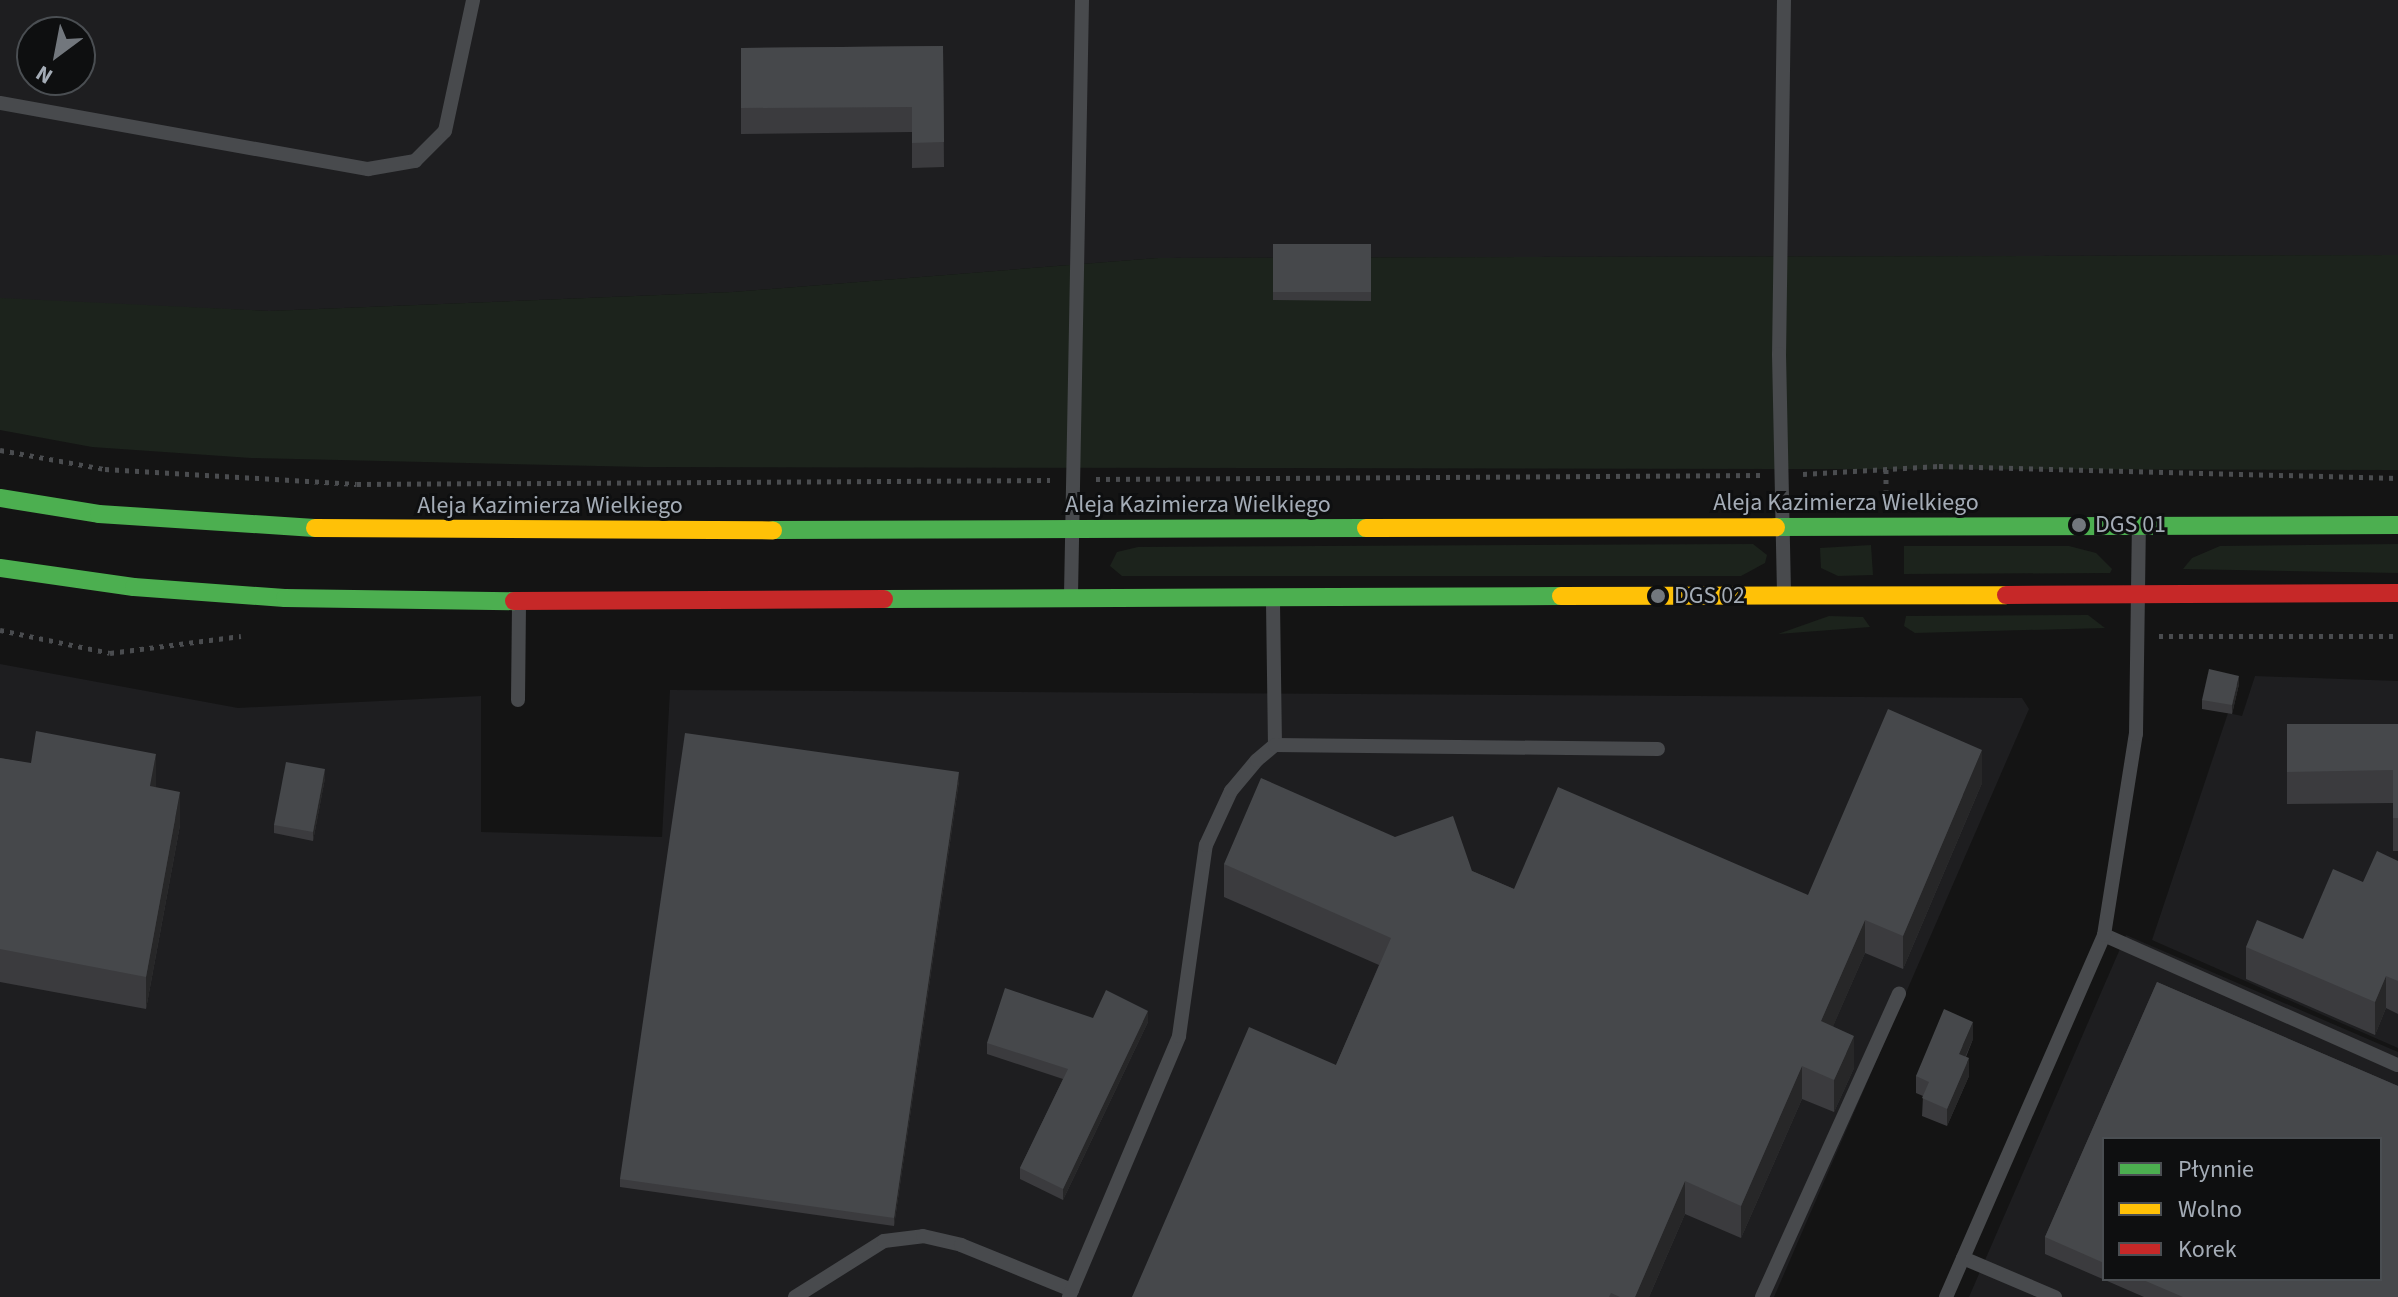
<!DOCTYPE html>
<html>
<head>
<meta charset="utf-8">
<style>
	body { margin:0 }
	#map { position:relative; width:2398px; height:1297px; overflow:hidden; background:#141414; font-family:"Source Sans 3",sans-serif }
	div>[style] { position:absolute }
	.built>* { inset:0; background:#1e1e20 }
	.green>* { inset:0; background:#1c231c }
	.path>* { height:5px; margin-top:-2.5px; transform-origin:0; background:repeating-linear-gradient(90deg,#4a4c4f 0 4px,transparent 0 10px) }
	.lane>* { height:14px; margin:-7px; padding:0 7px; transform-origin:7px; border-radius:7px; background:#484a4d }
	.fast>* { height:18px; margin:-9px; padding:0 9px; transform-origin:9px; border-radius:9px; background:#4caf50 }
	.slow>* { height:18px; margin:-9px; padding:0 9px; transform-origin:9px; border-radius:9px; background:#ffc107 }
	.jam>* { height:18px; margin:-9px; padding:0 9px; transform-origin:9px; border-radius:9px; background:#c62828 }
	.wall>* { inset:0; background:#3b3b3e }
	.shaded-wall>* { inset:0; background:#272728 }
	.building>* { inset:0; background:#46484b }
	.dots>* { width:22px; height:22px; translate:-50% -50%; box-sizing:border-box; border:4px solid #0e0f10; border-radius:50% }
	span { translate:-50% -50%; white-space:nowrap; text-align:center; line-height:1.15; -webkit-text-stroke:6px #0e0f10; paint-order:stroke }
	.street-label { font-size:24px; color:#a4acb6 }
	.poi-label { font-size:24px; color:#a4acb6 }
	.left { translate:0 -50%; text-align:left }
	.legend { position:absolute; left:2102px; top:1137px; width:280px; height:144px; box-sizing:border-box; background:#0e0f10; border:2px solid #4a4e52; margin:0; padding:10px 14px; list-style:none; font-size:24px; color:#a4acb6 }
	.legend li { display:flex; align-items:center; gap:16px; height:40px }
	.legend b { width:40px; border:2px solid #4a4e52 }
	.north { position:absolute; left:16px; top:16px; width:80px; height:80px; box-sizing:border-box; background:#0e0f10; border:2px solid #4a4e52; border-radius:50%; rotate:212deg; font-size:22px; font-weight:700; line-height:32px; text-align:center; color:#a4acb6 }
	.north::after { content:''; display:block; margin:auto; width:28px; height:36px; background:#72777d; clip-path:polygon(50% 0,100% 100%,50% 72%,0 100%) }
</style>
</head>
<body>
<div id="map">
	<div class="built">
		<i style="clip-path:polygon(evenodd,0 0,2398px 0,2398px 255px,1158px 258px,733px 292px,269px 311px,13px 300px,0 299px,0 0,32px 32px,80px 32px,80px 80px,32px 80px,32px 32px)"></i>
		<i style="clip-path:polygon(0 664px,238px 708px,481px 696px,481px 832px,662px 837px,670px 690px,2022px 698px,2029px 709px,1774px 1297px,0 1297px)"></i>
		<i style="clip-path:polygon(2255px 676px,2398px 681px,2398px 1048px,2152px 940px,2228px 713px,2242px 716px)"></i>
		<i style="clip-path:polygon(evenodd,2126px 935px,2398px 1052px,2398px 1297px,1969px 1297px,2126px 935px,2104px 1139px,2380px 1139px,2380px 1279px,2104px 1279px,2104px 1139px)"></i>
	</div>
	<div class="green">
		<i style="clip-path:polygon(2398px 255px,2398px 470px,644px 467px,251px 458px,92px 447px,0 430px,0 298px,269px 311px,733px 292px,1158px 258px)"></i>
		<i style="clip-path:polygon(1753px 544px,1767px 555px,1765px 563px,1741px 576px,1122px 576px,1110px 566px,1117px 552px,1138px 547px)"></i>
		<i style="clip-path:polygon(2398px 544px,2398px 573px,2183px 569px,2192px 558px,2220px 546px)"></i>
		<i style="clip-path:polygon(1871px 545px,1873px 575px,1838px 576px,1821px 568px,1820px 548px)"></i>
		<i style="clip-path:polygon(1904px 546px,2069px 546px,2096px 553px,2112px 569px,2110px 573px,1904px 574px)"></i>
		<i style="clip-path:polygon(2088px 615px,2105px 628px,1915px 633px,1904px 626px,1906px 616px)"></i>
		<i style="clip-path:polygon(1829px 616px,1863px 617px,1870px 627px,1778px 634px)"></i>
	</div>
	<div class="path">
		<i style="left:0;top:450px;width:107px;rotate:10.3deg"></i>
		<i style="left:105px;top:469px;width:252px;rotate:3.4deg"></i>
		<i style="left:357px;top:484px;width:693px;rotate:-0.33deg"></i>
		<i style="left:1886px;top:469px;width:21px;rotate:90deg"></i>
		<i style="left:1803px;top:474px;width:136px;rotate:-3.4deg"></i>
		<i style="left:1939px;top:466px;width:459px;rotate:1.5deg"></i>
		<i style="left:1096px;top:479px;width:666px;rotate:-0.34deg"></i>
		<i style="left:0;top:630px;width:112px;rotate:11.8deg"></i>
		<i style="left:110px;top:653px;width:132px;rotate:-7.4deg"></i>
		<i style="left:2159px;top:636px;width:239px"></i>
	</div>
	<div class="lane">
		<i style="left:1784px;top:0;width:354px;rotate:90.8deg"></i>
		<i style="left:1779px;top:354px;width:238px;rotate:88.8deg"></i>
		<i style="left:0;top:103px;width:374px;rotate:10.2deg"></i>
		<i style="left:368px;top:169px;width:48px;rotate:-9.7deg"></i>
		<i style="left:415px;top:161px;width:42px;rotate:-45deg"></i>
		<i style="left:445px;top:131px;width:134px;rotate:-77.9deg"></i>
		<i style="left:1071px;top:595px;width:595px;rotate:-88.94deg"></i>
		<i style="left:1273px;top:603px;width:142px;rotate:89.2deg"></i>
		<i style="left:518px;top:700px;width:95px;rotate:-89.4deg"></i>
		<i style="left:2104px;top:935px;width:321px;rotate:23.9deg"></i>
		<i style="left:1963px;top:1258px;width:100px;rotate:23deg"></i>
		<i style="left:795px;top:1297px;width:105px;rotate:-32.2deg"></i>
		<i style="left:884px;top:1241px;width:39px;rotate:-7deg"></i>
		<i style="left:923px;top:1236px;width:39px;rotate:13deg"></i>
		<i style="left:961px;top:1245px;width:120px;rotate:22.1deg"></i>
		<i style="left:1069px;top:1297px;width:283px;rotate:-67.1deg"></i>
		<i style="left:1179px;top:1036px;width:193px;rotate:-82deg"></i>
		<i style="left:1206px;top:845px;width:60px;rotate:-65.2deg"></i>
		<i style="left:1231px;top:791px;width:40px;rotate:-50deg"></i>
		<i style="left:1257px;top:760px;width:23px;rotate:-40deg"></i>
		<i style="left:1275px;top:745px;width:383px;rotate:0.6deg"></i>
		<i style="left:1762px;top:1297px;width:333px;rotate:-65.7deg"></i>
		<i style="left:1946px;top:1297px;width:395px;rotate:-66.4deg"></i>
		<i style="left:2104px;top:935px;width:204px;rotate:-81deg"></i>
		<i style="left:2136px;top:734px;width:205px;rotate:-89.2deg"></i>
	</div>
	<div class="fast">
		<i style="left:0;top:498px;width:100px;rotate:9.2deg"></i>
		<i style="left:99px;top:514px;width:216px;rotate:3.7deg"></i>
		<i style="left:1776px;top:527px;width:622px;rotate:-0.18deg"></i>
		<i style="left:773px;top:530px;width:593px;rotate:-0.19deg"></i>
		<i style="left:0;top:568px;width:135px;rotate:8.1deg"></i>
		<i style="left:134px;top:587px;width:151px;rotate:4.2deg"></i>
		<i style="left:285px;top:598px;width:229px;rotate:0.8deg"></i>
		<i style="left:884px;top:599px;width:677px;rotate:-0.25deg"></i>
	</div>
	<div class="slow">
		<i style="left:315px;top:528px;width:458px;rotate:0.3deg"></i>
		<i style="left:1366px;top:528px;width:410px;rotate:-0.1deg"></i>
		<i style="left:1561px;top:596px;width:445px;rotate:-0.1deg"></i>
	</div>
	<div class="jam">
		<i style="left:2006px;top:595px;width:392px;rotate:-0.3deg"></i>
		<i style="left:514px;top:601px;width:370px;rotate:-0.3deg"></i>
	</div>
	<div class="wall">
		<i style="clip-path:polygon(943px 46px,944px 167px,912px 168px,912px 132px,741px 134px,741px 48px)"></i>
		<i style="clip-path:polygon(1273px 244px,1371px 244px,1371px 301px,1273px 300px)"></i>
		<i style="clip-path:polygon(2239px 684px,2232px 714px,2202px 709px,2202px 700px)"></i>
		<i style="clip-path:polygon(2287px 724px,2398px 724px,2398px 851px,2393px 851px,2393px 803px,2287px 804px)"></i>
		<i style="clip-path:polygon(0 758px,156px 788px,180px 825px,146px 1009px,0 982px)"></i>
		<i style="clip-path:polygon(325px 778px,313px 841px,274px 833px,274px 825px)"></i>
		<i style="clip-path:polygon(959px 781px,894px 1226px,620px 1187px,620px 1179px)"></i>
		<i style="clip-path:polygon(1982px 783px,1903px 969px,1865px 953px,1833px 1026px,1854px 1068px,1834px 1112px,1802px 1099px,1741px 1238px,1685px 1214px,1649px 1297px,1132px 1297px,1336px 1065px,1379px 965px,1224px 897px,1224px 864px,1472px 871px,1514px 889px,1808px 895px)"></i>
		<i style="clip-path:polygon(2398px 861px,2398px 1014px,2386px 1008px,2375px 1035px,2246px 979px,2246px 947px,2303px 939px,2363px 882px)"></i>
		<i style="clip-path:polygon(evenodd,2157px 982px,2398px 1086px,2398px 1297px,2144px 1297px,2045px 1254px,2045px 1237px,2157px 982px,2104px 1139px,2380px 1139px,2380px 1279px,2104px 1279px,2104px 1139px)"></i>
		<i style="clip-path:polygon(1093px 1018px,1148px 1022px,1063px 1200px,1020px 1179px,1020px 1168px,1063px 1079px,987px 1054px,987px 1043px)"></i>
		<i style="clip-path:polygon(1973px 1039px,1966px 1057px,1969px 1076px,1947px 1126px,1922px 1116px,1923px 1096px,1916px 1093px,1916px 1076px)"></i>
	</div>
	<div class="shaded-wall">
		<i style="clip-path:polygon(2239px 676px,2239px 684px,2232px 714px,2232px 705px)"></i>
		<i style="clip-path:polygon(1982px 750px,1982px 783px,1903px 969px,1903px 936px)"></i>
		<i style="clip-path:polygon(156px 754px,156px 787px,150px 819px,150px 786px)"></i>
		<i style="clip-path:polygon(325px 769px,325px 778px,313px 841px,313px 832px)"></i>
		<i style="clip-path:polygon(959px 772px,959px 781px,894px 1226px,894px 1218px)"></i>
		<i style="clip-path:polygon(180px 792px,180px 825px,146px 1009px,146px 977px)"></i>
		<i style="clip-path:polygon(1865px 920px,1865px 953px,1821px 1054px,1821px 1021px)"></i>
		<i style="clip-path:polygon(2386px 976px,2386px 1008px,2375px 1035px,2375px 1002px)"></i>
		<i style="clip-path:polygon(1148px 1011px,1148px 1022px,1063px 1200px,1063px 1189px)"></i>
		<i style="clip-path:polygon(1973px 1022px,1973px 1039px,1959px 1071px,1959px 1054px)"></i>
		<i style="clip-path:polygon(1854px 1036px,1854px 1068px,1834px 1112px,1834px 1080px)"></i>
		<i style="clip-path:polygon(1969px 1058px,1969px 1076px,1947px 1126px,1947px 1109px)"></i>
		<i style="clip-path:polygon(1802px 1066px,1802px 1099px,1741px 1238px,1741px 1206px)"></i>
		<i style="clip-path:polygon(1685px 1181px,1685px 1214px,1649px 1297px,1635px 1297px)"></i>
	</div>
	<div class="building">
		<i style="clip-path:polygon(943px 46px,944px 142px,912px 143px,912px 107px,741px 108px,741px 48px)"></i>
		<i style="clip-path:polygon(1273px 244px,1371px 244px,1371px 292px,1273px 292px)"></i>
		<i style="clip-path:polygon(2209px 669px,2239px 676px,2232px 705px,2202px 700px)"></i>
		<i style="clip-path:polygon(1888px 709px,1982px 750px,1903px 936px,1865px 920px,1821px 1021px,1854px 1036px,1834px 1080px,1802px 1066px,1741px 1206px,1685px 1181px,1635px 1297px,1620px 1297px,1611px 1293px,1609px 1297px,1132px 1297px,1249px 1027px,1336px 1065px,1391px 938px,1224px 864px,1261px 778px,1395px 837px,1453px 816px,1472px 871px,1514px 889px,1558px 787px,1808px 895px)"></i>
		<i style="clip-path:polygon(2287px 724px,2398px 724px,2398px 818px,2393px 818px,2393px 770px,2287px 772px)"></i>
		<i style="clip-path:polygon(36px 731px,156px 754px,150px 786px,180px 792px,146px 977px,0 949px,0 758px,31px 763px)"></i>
		<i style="clip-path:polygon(685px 733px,959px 772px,894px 1218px,620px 1179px)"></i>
		<i style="clip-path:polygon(286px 762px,325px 769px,313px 832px,274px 825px)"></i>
		<i style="clip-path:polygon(2377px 851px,2398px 861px,2398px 981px,2386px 976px,2375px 1002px,2246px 947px,2257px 920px,2303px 939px,2333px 869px,2363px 882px)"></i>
		<i style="clip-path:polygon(2157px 982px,2398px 1086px,2398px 1297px,2183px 1297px,2141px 1279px,2380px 1279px,2380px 1139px,2104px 1139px,2104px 1263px,2045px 1237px)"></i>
		<i style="clip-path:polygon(1005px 988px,1093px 1018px,1106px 990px,1148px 1011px,1063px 1189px,1020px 1168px,1068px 1069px,987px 1043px)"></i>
		<i style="clip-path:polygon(1944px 1009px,1973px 1022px,1959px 1054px,1969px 1058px,1947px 1109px,1922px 1098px,1929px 1082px,1916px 1076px)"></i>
	</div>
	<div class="dots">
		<i style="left:2079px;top:525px;background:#72777d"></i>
		<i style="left:1658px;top:596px;background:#72777d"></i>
	</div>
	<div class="street-label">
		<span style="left:1846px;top:503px">Aleja Kazimierza Wielkiego</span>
		<span style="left:1198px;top:505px">Aleja Kazimierza Wielkiego</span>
		<span style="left:550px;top:506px">Aleja Kazimierza Wielkiego</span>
	</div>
	<div class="poi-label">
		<span class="left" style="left:2095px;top:525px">DGS 01</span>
		<span class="left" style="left:1674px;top:596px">DGS 02</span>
	</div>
	<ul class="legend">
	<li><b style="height:10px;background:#4caf50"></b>Płynnie</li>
	<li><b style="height:10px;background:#ffc107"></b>Wolno</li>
	<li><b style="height:10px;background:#c62828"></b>Korek</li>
	</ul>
	<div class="north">N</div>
</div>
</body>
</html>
